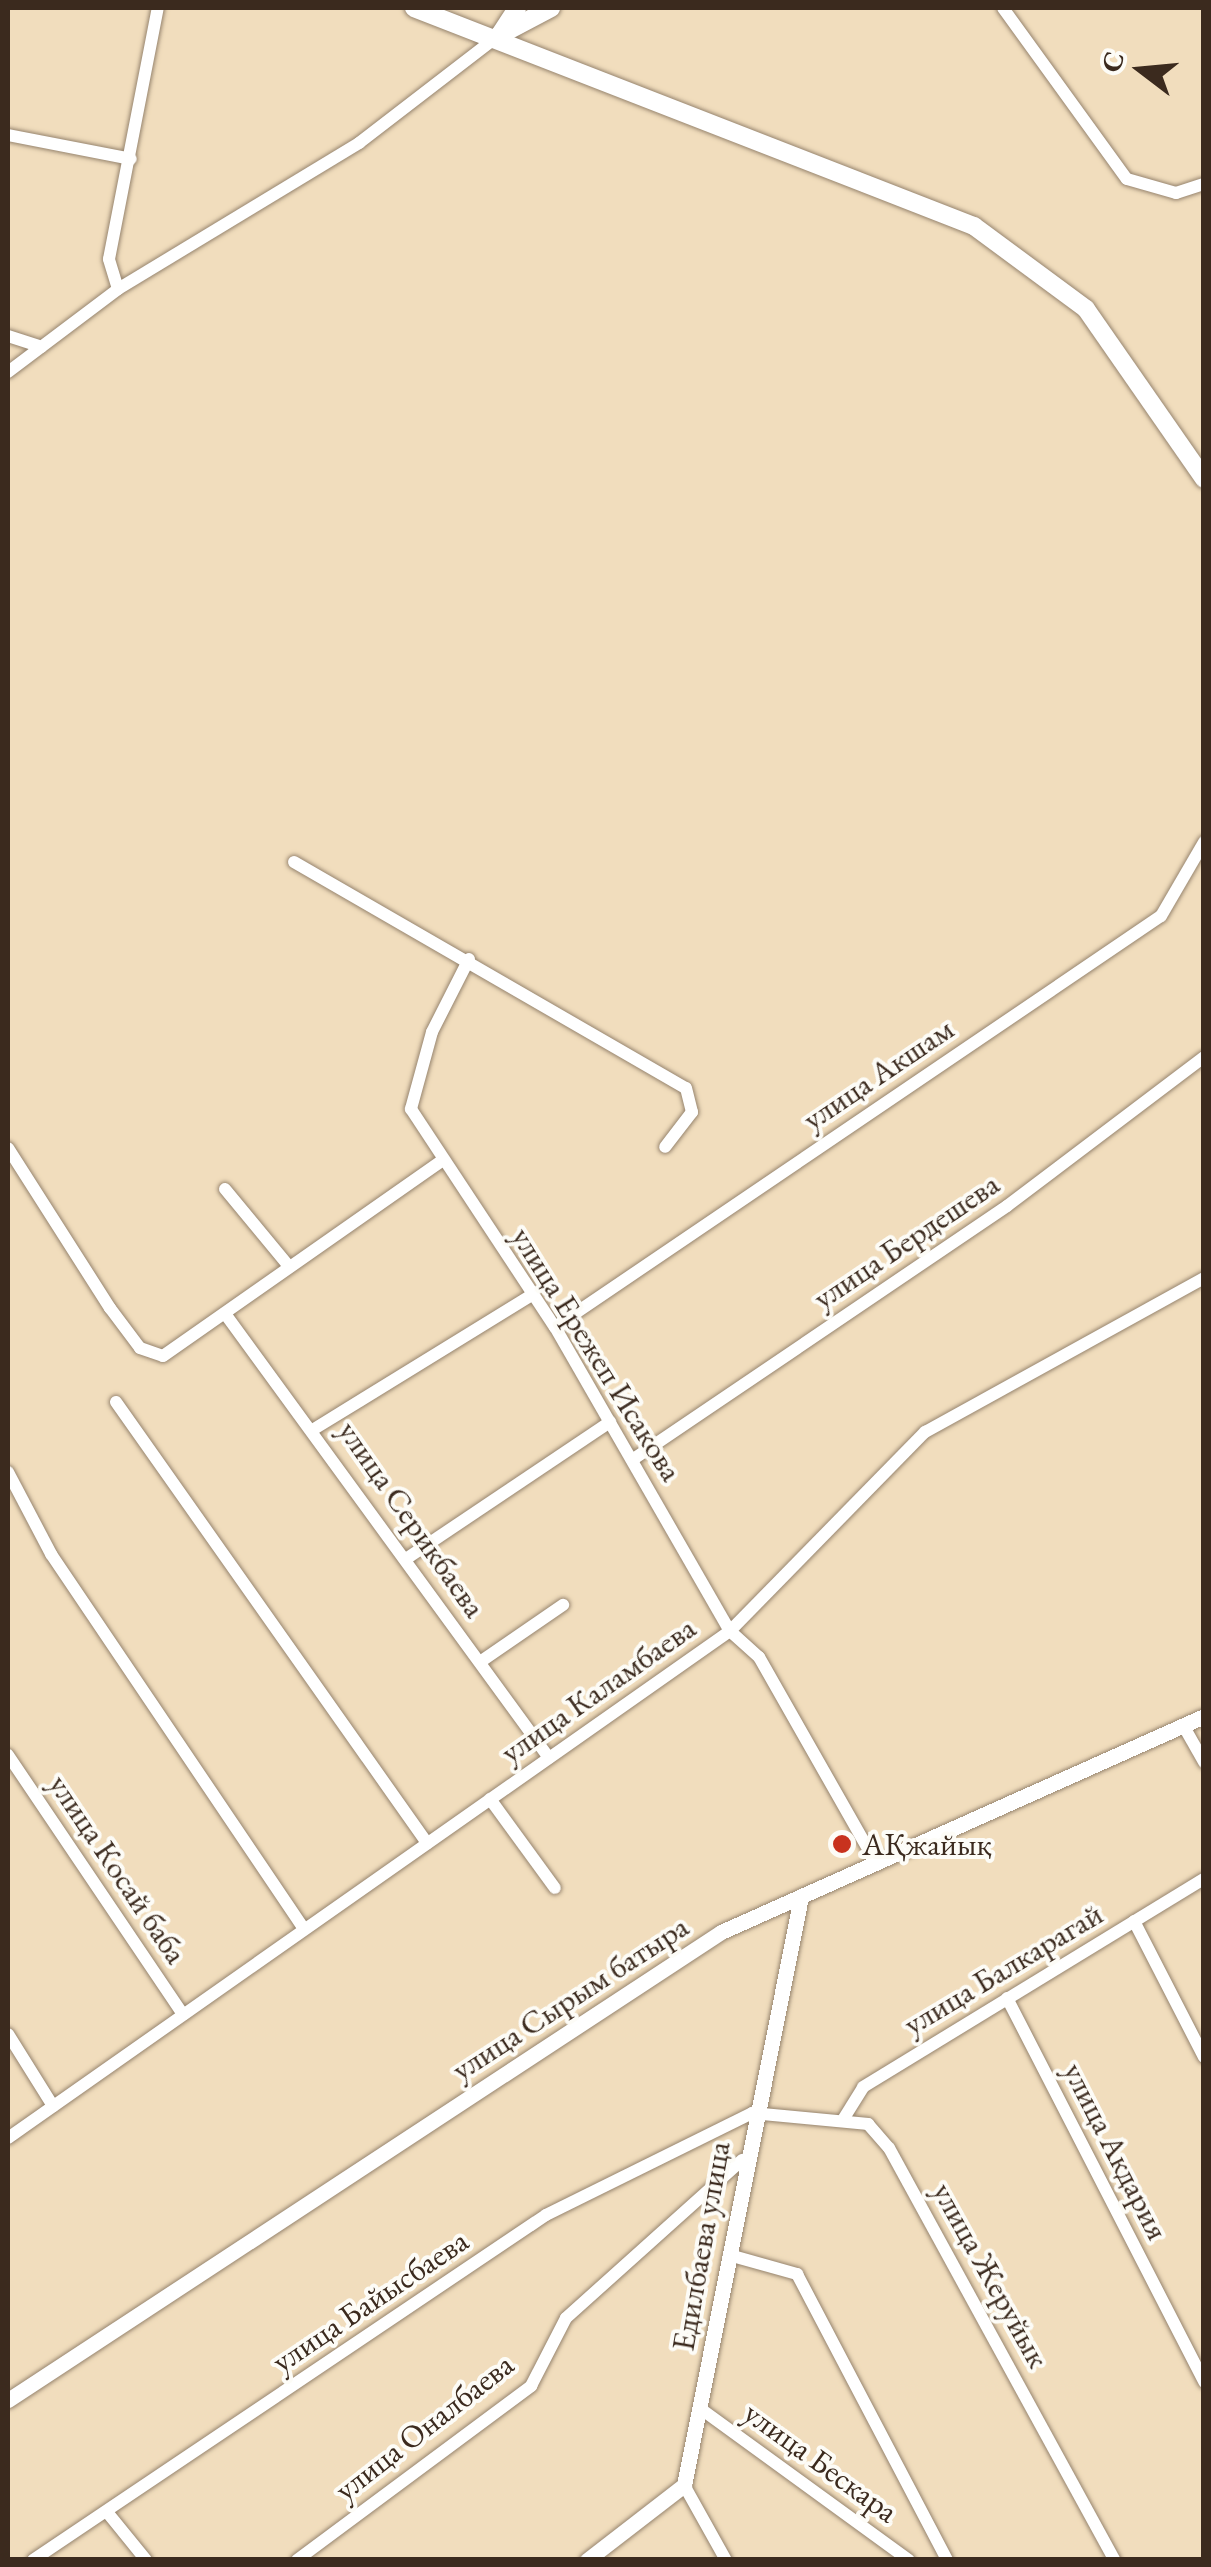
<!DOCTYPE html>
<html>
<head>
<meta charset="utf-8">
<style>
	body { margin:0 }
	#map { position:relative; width:1211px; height:2567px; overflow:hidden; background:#f1ddbd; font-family:"EB Garamond",serif }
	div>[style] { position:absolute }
	.roads { filter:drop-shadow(0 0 2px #96846e) drop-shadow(0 0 2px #96846e) }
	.minor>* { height:12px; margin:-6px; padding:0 6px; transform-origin:6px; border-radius:6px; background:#fff }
	.tertiary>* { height:15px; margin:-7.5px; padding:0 7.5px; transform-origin:7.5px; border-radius:7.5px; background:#fff }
	.secondary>* { height:18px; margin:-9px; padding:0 9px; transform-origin:9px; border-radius:9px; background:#fff }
	.dots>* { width:28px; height:28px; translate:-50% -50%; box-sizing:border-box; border:5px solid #fdfcf7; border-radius:50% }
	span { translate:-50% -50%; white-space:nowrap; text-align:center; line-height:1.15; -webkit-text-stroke:8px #fdfcf7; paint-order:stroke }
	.street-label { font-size:32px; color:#3b2a1e }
	.poi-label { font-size:32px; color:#3b2a1e }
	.left { translate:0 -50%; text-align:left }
	.frame { position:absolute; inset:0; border:10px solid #3b2a1e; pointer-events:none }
	.north { position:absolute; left:1091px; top:20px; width:100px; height:100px; -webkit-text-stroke:8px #fdfcf7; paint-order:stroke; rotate:286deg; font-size:28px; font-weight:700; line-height:40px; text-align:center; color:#3b2a1e }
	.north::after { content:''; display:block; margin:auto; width:35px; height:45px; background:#3b2a1e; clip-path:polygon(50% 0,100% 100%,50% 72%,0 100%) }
</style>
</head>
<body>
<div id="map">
	<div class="roads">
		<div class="minor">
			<i style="left:1003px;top:8px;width:211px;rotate:54.1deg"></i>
			<i style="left:1127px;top:179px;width:51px;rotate:15.9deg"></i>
			<i style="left:1176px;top:193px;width:29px;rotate:-18deg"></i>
			<i style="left:8px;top:135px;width:125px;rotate:11deg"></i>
			<i style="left:118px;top:289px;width:31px;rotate:-107deg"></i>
			<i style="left:109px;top:259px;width:256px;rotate:-79deg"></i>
			<i style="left:8px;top:336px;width:35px;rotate:18deg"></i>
			<i style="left:8px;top:372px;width:138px;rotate:-37deg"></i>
			<i style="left:118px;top:289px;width:282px;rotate:-31.2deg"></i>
			<i style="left:359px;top:143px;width:175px;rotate:-37.6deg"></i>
			<i style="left:294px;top:862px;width:452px;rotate:30deg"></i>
			<i style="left:686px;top:1088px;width:25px;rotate:76deg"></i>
			<i style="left:692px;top:1112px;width:44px;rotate:127.6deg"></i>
			<i style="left:469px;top:959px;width:82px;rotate:116.9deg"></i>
			<i style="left:432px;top:1032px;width:80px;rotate:105.3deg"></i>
			<i style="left:411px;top:1109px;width:261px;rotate:56.6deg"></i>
			<i style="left:555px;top:1327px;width:351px;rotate:60.1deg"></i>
			<i style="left:730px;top:1631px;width:39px;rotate:42deg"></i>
			<i style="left:759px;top:1657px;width:237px;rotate:60.4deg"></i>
			<i style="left:8px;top:1148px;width:190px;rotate:57.5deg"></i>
			<i style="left:110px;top:1308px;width:50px;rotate:53.1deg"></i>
			<i style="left:140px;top:1348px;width:24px;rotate:19deg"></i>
			<i style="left:163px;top:1356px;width:340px;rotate:-35deg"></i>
			<i style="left:225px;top:1189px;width:97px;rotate:50.4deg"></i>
			<i style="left:226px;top:1315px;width:548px;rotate:53.9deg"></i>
			<i style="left:555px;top:1327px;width:732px;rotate:-34.15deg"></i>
			<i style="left:1161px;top:916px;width:86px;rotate:-59.8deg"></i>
			<i style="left:116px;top:1402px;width:540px;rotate:54.81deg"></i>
			<i style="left:314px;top:1429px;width:254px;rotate:-31.6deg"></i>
			<i style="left:632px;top:1460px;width:453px;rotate:-34.1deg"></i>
			<i style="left:1007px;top:1206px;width:247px;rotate:-37.1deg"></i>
			<i style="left:8px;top:1472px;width:93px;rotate:62.3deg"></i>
			<i style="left:51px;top:1554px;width:452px;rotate:56deg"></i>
			<i style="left:406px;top:1559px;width:246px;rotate:-33.9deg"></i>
			<i style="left:480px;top:1662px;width:101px;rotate:-34.5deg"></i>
			<i style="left:1183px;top:1725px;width:43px;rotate:60.4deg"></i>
			<i style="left:8px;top:1755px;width:313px;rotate:56deg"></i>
			<i style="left:490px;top:1799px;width:110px;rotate:53.9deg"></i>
			<i style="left:1134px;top:1921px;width:153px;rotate:62.8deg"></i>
			<i style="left:1007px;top:1998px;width:432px;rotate:62.8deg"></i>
			<i style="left:8px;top:2034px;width:85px;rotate:58deg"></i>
			<i style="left:844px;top:2118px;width:36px;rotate:-58deg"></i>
			<i style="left:863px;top:2087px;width:399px;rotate:-31.4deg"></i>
			<i style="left:8px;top:2138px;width:882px;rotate:-35.08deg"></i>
			<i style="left:730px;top:1631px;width:279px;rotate:-45.6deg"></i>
			<i style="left:925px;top:1432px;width:319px;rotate:-28.9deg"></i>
			<i style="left:729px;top:2255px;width:71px;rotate:15.6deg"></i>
			<i style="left:797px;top:2274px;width:323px;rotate:62.3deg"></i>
			<i style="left:701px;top:2409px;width:257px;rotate:36deg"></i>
			<i style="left:684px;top:2485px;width:86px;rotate:60.8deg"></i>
			<i style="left:107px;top:2512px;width:62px;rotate:50.9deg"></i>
			<i style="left:33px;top:2560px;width:618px;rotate:-33.92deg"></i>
			<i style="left:546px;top:2215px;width:230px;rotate:-26.3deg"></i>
			<i style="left:752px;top:2113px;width:117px;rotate:5.4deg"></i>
			<i style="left:868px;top:2124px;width:32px;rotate:49deg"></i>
			<i style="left:889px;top:2148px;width:470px;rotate:61.3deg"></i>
			<i style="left:297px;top:2560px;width:292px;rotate:-36.6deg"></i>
			<i style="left:531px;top:2386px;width:76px;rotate:-62.8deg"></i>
			<i style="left:566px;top:2318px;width:237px;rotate:-41.9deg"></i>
		</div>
		<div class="tertiary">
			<i style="left:8px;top:2400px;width:853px;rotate:-33.28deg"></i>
			<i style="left:721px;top:1932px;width:529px;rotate:-24.09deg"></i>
			<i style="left:587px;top:2560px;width:123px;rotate:-37.7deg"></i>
			<i style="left:684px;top:2485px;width:600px;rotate:-78.75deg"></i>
		</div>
		<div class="secondary">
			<i style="left:414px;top:8px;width:601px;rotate:21.27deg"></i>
			<i style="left:974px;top:226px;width:139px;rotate:36.5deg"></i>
			<i style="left:1086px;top:309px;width:207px;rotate:55.2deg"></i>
			<i style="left:498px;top:36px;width:60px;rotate:-27.8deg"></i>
			<i style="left:499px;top:36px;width:33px;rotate:-57deg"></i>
		</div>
	</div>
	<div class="dots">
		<i style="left:842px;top:1844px;background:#c8321e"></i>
	</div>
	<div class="street-label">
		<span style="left:878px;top:1074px;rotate:-34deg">улица Акшам</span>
		<span style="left:906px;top:1241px;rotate:-34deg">улица Бердешева</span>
		<span style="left:597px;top:1354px;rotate:58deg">улица Ережеп Исакова</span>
		<span style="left:412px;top:1519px;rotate:55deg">улица Серикбаева</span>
		<span style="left:598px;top:1690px;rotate:-35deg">улица Каламбаева</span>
		<span style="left:118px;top:1869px;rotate:56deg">улица Косай баба</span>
		<span style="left:1003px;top:1969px;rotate:-31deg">улица Балкарагай</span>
		<span style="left:570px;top:1998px;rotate:-33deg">улица Сырым батыра</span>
		<span style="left:1116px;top:2151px;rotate:63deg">улица Акдария</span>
		<span style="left:701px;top:2246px;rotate:-80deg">Едилбаева улица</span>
		<span style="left:991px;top:2275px;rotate:61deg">улица Жеруйык</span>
		<span style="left:370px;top:2301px;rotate:-34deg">улица Байысбаева</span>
		<span style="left:424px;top:2427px;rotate:-38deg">улица Оналбаева</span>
		<span style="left:821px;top:2462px;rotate:36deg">улица Бескара</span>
	</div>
	<div class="poi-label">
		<span class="left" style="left:862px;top:1844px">АҚжайық</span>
	</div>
	<div class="frame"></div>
	<div class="north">С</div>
</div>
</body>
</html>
